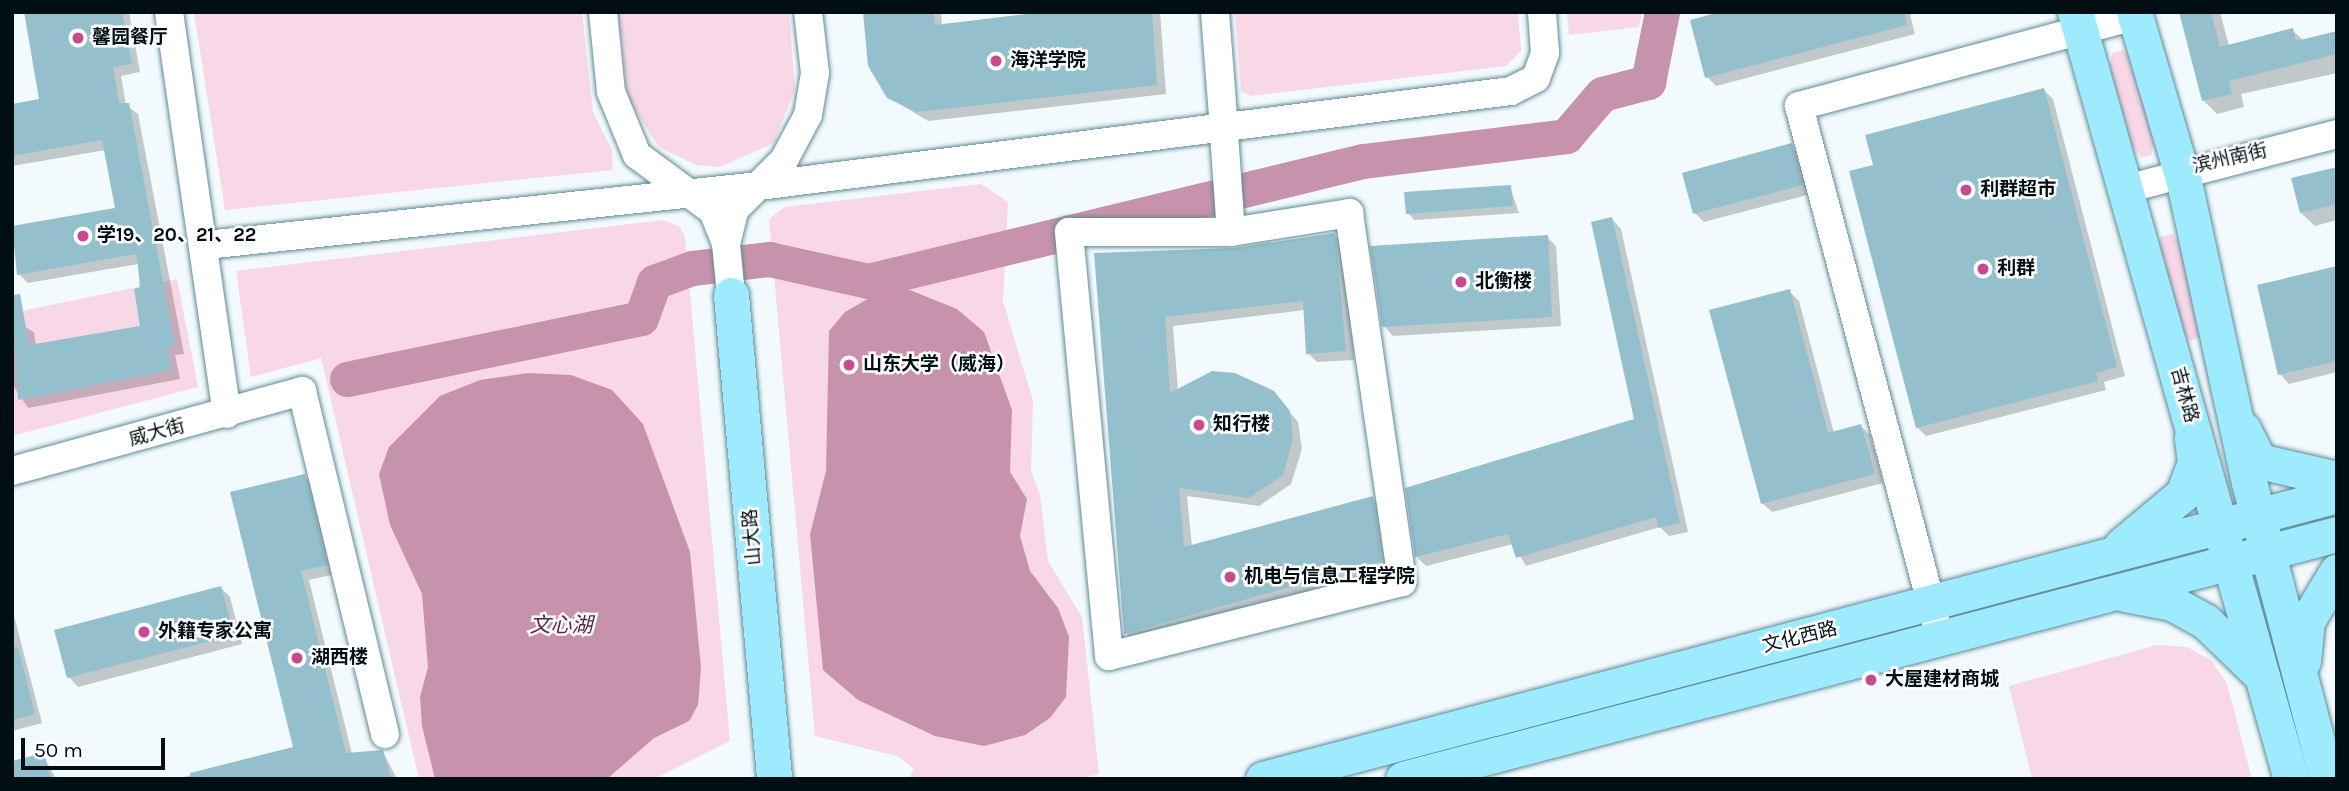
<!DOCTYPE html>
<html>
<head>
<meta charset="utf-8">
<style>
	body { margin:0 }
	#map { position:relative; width:2349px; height:791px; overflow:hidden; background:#f2fafd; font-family:Karla,"Noto Sans SC",sans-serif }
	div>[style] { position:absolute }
	.green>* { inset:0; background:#f8d7e6 }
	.water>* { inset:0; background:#c792ab }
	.shadow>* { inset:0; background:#0003 }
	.river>* { height:35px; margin:-17.5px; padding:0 17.5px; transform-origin:17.5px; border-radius:17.5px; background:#c792ab }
	.building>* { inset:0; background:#94c0cd }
	.roads { filter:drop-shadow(0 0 2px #608a96) drop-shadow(0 0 2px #608a96) }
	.minor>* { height:28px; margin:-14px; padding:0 14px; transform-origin:14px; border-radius:14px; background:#fff }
	.major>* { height:35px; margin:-17.5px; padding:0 17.5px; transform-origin:17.5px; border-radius:17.5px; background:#9eebff }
	.dots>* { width:19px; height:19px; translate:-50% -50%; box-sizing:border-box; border:4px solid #fff; border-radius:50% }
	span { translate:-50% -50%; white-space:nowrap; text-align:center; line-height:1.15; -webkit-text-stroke:5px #fff; paint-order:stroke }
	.poi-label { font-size:19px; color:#010f14; font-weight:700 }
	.left { translate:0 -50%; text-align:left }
	.street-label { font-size:19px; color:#010f14 }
	.water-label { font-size:21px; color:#622246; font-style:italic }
	.frame { position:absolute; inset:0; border:14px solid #010f14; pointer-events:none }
	.scale { position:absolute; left:21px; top:738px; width:144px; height:32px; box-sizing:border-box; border:4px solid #010f14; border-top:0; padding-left:9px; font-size:21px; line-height:24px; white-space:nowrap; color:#010f14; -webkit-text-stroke:5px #fff; paint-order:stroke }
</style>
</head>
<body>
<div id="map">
	<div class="green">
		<i style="clip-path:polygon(194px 12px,582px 12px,593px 112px,612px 150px,613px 170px,225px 210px)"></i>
		<i style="clip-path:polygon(618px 12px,789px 12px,795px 89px,774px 143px,720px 167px,696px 165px,659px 147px,628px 99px)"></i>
		<i style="clip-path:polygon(1235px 12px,1518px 12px,1521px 51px,1506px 66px,1251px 96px,1241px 91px)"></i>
		<i style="clip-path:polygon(1567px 12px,1642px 12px,1639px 27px,1569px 35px)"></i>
		<i style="clip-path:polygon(2124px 50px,2132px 59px,2154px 143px,2151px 155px,2142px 157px,2133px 148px,2110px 67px,2112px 53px)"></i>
		<i style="clip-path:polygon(981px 184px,1008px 202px,1003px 301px,1033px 401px,1031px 471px,1040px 495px,1048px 561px,1082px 617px,1099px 774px,1080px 779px,908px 779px,914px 769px,897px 756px,815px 736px,769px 219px,785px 207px)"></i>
		<i style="clip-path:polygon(663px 220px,680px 227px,685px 237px,730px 741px,654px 779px,419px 779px,321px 358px,251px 377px,236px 271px)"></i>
		<i style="clip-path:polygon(2172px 234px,2180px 242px,2202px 326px,2199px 338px,2191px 341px,2181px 332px,2158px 250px,2161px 237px)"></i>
		<i style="clip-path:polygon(177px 279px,198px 387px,12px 436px,12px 313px)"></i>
		<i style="clip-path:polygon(2157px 645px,2187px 647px,2212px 661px,2227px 684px,2252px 779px,2032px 779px,2009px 686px)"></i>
	</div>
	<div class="water">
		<i style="clip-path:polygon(905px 288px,957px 309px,984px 332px,1012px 410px,1010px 472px,1027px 499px,1020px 536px,1030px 571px,1058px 608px,1069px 637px,1066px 697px,1050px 718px,1025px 735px,984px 746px,935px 736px,858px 700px,823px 670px,810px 534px,826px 471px,829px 331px,845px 312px,883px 290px)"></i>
		<i style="clip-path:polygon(528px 373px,571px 375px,612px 390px,643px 424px,690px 552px,701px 668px,698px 705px,689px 721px,654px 738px,607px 779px,435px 779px,422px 726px,420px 697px,428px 667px,422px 594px,390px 525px,379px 474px,389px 447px,440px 396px,480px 380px)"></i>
	</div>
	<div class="shadow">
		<i style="clip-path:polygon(26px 12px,129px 12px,140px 72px,121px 76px,126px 105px,138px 114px,184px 354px,175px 355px,180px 379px,28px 408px,12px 384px,12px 320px,34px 332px,36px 346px,142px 328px,138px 264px,28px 283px,19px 274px,12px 228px,117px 209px,106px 150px,12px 166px,12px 106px,42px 100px)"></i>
		<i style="clip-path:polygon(865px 12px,941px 12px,942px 26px,1057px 12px,1160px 12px,1166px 94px,928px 121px,888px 97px)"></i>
		<i style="clip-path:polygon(1726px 12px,1919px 12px,1910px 15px,1915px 34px,1716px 86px,1707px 77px)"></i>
		<i style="clip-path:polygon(2181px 12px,2220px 12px,2229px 46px,2292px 30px,2304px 41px,2337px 33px,2337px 73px,2241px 94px,2244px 107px,2217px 114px,2204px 101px)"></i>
		<i style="clip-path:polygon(2044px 90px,2053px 99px,2125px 376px,2104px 382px,2106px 390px,1926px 436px,1917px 427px,1875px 167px)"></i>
		<i style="clip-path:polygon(1791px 145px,1800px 155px,1811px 194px,1704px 222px,1695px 213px)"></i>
		<i style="clip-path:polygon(2337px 169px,2337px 220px,2315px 226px,2301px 213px)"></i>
		<i style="clip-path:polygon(1510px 187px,1519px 213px,1414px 220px,1408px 213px)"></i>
		<i style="clip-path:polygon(1612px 219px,1621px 229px,1688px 532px,1669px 536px,1660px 527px,1526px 566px,1513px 544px,1426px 566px,1417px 557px,1407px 489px,1636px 420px)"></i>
		<i style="clip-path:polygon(1334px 235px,1344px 244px,1354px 360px,1317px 362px,1308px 353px,1305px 310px,1173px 326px,1178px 391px,1273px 392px,1298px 422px,1302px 449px,1291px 484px,1259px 506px,1187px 496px,1192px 547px,1372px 498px,1382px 507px,1391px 570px,1135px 642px,1126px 633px,1096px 255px,1234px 250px)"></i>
		<i style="clip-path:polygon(1547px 237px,1556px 246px,1561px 326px,1393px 336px,1384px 326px)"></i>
		<i style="clip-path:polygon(2337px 267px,2337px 372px,2289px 384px,2280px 374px)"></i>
		<i style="clip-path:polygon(1789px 291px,1799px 301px,1834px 433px,1861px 426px,1870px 435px,1883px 483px,1772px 512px,1762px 503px)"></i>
		<i style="clip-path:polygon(304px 476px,314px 485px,335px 574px,309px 580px,352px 754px,383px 752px,397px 779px,176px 779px,295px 748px,232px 493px)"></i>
		<i style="clip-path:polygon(221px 588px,230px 597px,242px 644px,78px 687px,69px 677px)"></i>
		<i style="clip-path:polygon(12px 608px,42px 723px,12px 731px)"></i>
		<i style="clip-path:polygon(43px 755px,56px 779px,12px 779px)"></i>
	</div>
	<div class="river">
		<i style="left:347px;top:379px;width:300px;rotate:-11.7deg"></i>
		<i style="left:641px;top:318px;width:38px;rotate:-70deg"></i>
		<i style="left:654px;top:282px;width:40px;rotate:-20.2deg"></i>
		<i style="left:692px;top:268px;width:78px;rotate:-6.7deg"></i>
		<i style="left:769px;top:259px;width:101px;rotate:12.5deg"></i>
		<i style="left:868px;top:281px;width:509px;rotate:-13.63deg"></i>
		<i style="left:1363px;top:161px;width:205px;rotate:-7deg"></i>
		<i style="left:1566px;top:136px;width:55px;rotate:-49.4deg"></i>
		<i style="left:1602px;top:94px;width:48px;rotate:-14.6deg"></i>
		<i style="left:1648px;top:82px;width:71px;rotate:-78.7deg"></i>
	</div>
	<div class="building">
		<i style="clip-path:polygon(24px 12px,122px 12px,132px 64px,113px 67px,119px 103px,129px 103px,175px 345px,167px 347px,172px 370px,18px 400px,12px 295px,20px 294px,29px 345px,140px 326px,134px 289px,141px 287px,136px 254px,17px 275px,12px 226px,115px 208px,102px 140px,12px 156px,12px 104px,39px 99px)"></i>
		<i style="clip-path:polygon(863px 12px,933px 12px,935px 25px,1042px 12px,1152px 12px,1157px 85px,917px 112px,887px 98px,868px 66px)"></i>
		<i style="clip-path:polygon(1720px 12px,1904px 12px,1907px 25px,1705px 78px,1690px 20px)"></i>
		<i style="clip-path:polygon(2179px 12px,2211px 12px,2220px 47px,2293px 28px,2296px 41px,2337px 31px,2337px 54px,2229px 81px,2232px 94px,2202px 101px)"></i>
		<i style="clip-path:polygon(2044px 88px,2117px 367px,2096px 373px,2098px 381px,1916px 428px,1849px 171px,1873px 165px,1865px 135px)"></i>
		<i style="clip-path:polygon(1792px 143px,1803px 185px,1693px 214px,1682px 173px)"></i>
		<i style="clip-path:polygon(2337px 167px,2337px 204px,2300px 213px,2291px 178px)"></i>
		<i style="clip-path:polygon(1511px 185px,1513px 206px,1406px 214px,1404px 192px)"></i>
		<i style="clip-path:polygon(1612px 217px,1680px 523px,1658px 528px,1656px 517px,1516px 558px,1508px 534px,1415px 557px,1405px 488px,1634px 419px,1591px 222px)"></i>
		<i style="clip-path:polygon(1335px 233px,1346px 351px,1306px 354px,1303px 301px,1165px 317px,1170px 393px,1212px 371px,1235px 373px,1274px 391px,1290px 411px,1293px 439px,1283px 475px,1249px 498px,1179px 488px,1184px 547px,1373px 496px,1382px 561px,1124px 634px,1094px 253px,1234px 248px)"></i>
		<i style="clip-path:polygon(1548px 235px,1552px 317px,1382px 327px,1370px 246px)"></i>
		<i style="clip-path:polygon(2337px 266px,2337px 361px,2278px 375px,2257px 285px)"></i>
		<i style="clip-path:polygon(1790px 289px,1828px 433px,1861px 424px,1875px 474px,1761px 504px,1709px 310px)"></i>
		<i style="clip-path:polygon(305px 474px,327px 565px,301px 571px,346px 753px,383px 750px,391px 779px,191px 779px,190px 773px,293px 747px,230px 492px)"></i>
		<i style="clip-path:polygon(221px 586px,234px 635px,67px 678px,54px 630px)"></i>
		<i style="clip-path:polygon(12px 647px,18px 647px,35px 714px,12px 720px)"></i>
		<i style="clip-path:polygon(44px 753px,51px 779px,12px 779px,12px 761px)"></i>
	</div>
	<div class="roads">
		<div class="minor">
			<i style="left:169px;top:12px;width:406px;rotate:81.8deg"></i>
			<i style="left:603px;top:12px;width:80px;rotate:84.3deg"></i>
			<i style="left:611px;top:92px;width:68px;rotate:67.6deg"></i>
			<i style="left:637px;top:155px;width:94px;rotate:36.4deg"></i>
			<i style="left:713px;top:211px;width:35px;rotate:68deg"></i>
			<i style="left:726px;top:244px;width:36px;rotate:-76deg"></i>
			<i style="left:735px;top:209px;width:69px;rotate:-45deg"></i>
			<i style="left:784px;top:160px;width:51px;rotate:-61.9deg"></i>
			<i style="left:808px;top:115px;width:43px;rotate:-80.5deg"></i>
			<i style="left:815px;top:73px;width:61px;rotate:-96.5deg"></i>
			<i style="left:1215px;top:12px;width:116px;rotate:85.6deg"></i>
			<i style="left:1223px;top:119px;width:113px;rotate:86deg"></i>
			<i style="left:1231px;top:232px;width:120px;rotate:-9.1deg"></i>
			<i style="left:1349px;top:213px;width:373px;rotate:81.8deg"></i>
			<i style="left:1402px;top:582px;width:302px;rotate:165.8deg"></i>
			<i style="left:1109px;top:656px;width:426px;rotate:-95.4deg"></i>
			<i style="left:1069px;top:232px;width:162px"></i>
			<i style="left:2126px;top:189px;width:218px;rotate:-14.6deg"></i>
			<i style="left:726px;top:244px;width:51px;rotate:84.4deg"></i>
			<i style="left:206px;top:245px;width:556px;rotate:-6.09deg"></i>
			<i style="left:759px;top:186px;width:758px;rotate:-7.2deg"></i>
			<i style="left:1511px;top:91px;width:28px;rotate:-27deg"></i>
			<i style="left:1536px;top:78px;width:27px;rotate:-70deg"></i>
			<i style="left:1545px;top:53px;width:41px;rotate:-94.2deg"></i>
			<i style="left:12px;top:471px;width:301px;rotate:-15.4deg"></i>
			<i style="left:302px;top:391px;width:353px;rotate:76.4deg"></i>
			<i style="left:1936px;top:622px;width:534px;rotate:-104.87deg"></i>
			<i style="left:1799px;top:106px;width:348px;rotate:-15deg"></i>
		</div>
		<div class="major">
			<i style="left:2075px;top:12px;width:797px;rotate:74.27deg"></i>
			<i style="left:2134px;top:12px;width:177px;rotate:73.6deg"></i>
			<i style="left:2184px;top:182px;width:307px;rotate:77.8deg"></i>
			<i style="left:2249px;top:482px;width:307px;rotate:75.3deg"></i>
			<i style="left:731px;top:295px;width:486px;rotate:84.9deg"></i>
			<i style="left:2243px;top:429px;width:36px;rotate:63deg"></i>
			<i style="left:2259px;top:461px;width:80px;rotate:13deg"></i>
			<i style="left:2121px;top:546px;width:81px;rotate:-40deg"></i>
			<i style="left:2183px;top:494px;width:33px;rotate:-69deg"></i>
			<i style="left:2195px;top:463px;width:26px;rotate:-97deg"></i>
			<i style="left:2125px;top:594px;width:48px;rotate:10.8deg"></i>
			<i style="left:2172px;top:603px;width:38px;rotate:29deg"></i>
			<i style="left:2205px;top:621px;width:79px;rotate:44deg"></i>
			<i style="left:2303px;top:661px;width:40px;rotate:-84.3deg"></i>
			<i style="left:2307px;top:621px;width:58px;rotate:-59deg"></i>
			<i style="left:1263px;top:779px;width:1111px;rotate:-14.81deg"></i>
			<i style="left:1403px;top:779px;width:966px;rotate:-14.7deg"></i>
		</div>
	</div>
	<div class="dots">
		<i style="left:78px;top:38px;background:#c94890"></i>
		<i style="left:996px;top:61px;background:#c94890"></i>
		<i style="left:1966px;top:190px;background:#c94890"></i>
		<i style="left:83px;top:236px;background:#c94890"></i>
		<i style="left:1983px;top:269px;background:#c94890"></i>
		<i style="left:1461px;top:282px;background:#c94890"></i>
		<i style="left:849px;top:365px;background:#c94890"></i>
		<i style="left:1199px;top:425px;background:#c94890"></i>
		<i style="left:1230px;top:577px;background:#c94890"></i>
		<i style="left:144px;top:632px;background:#c94890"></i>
		<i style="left:297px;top:658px;background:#c94890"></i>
		<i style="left:1871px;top:680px;background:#c94890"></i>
	</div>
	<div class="poi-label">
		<span class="left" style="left:92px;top:38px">馨园餐厅</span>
		<span class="left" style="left:1010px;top:61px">海洋学院</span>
		<span class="left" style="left:1980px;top:190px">利群超市</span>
		<span class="left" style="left:97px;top:236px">学19、20、21、22</span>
		<span class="left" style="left:1997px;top:269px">利群</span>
		<span class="left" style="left:1475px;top:282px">北衡楼</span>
		<span class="left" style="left:863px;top:365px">山东大学（威海）</span>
		<span class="left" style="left:1213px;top:425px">知行楼</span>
		<span class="left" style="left:1244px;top:577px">机电与信息工程学院</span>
		<span class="left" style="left:158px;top:632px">外籍专家公寓</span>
		<span class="left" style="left:311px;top:658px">湖西楼</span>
		<span class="left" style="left:1885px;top:680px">大屋建材商城</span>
	</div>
	<div class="street-label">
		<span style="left:2230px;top:159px;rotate:-13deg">滨州南街</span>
		<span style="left:2184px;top:395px;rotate:75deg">吉林路</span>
		<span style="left:157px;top:433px;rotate:-15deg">威大街</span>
		<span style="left:753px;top:537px;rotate:-95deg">山大路</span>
		<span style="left:1800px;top:638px;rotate:-14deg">文化西路</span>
	</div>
	<div class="water-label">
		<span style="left:561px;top:625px">文心湖</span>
	</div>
	<div class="frame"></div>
	<div class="scale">50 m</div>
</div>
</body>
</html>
